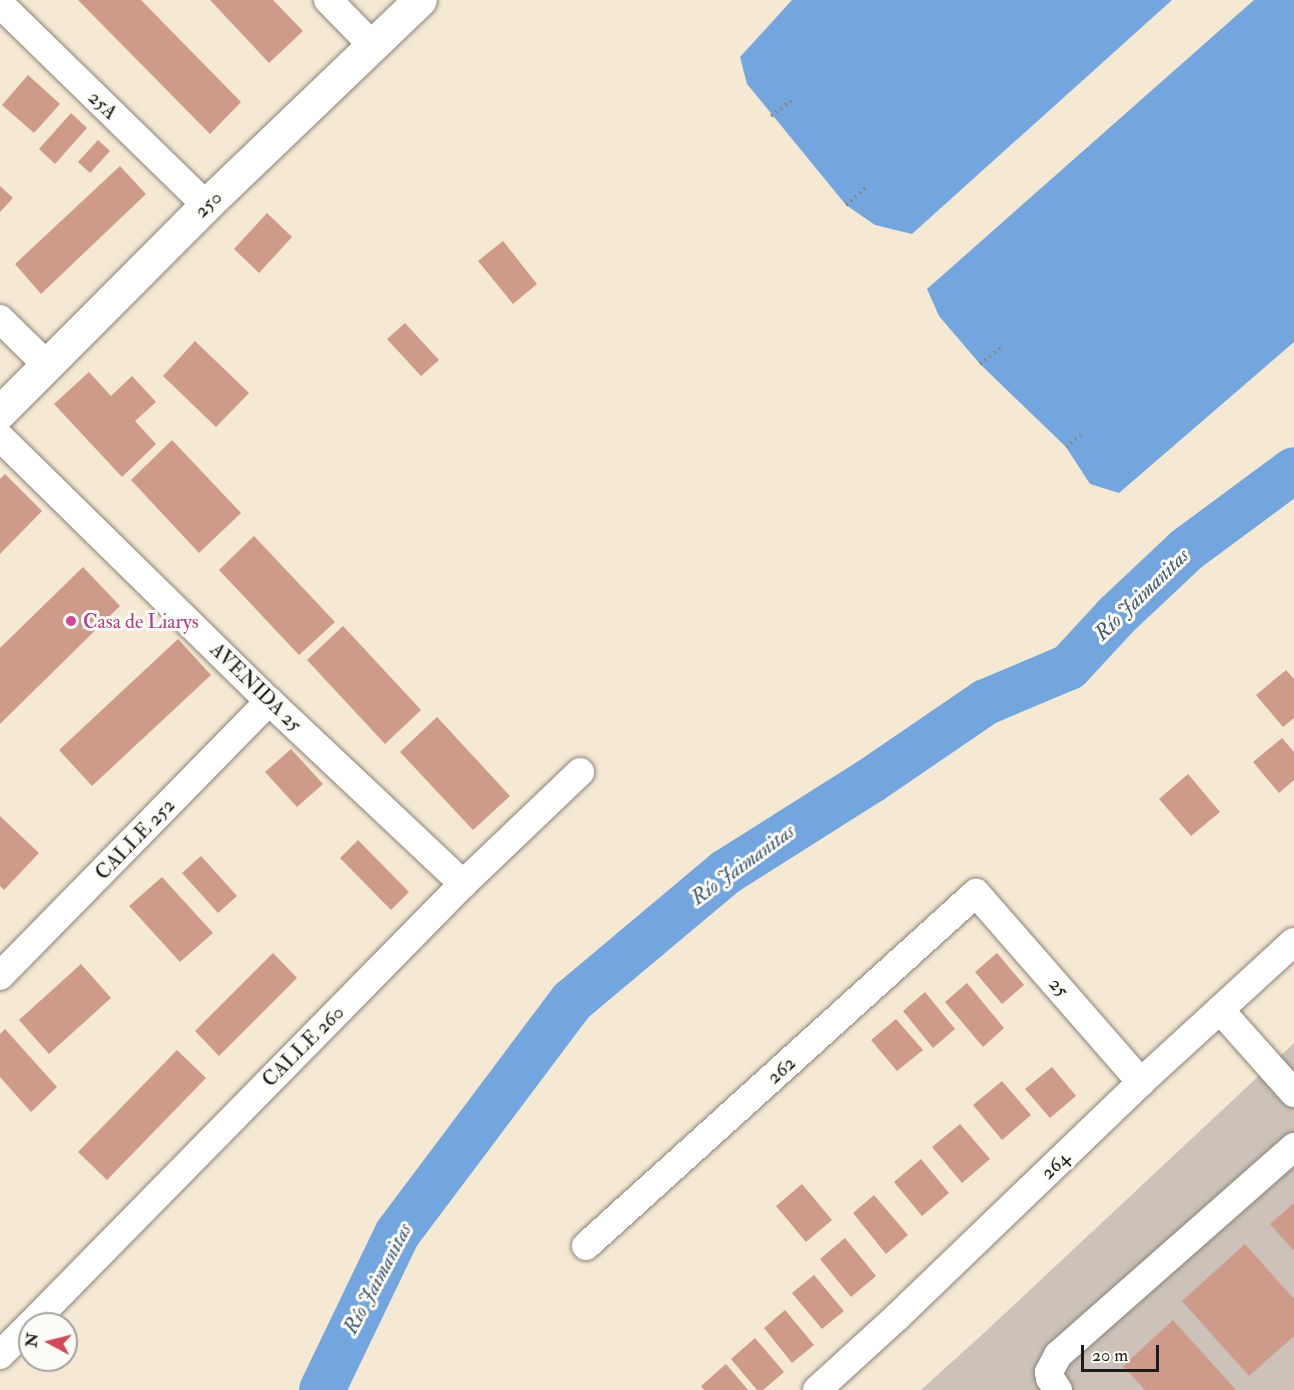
<!DOCTYPE html>
<html>
<head>
<meta charset="utf-8">
<style>
	body { margin:0 }
	#map { position:relative; width:1294px; height:1390px; overflow:hidden; background:#f6e9d4; font-family:"IM FELL Double Pica",serif }
	div>[style] { position:absolute }
	.industrial>* { inset:0; background:#ccc2b9 }
	.water>* { inset:0; background:#73a5de }
	.river>* { height:46px; margin:-23px; padding:0 23px; transform-origin:23px; border-radius:23px; background:#73a5de }
	.building>* { inset:0; background:#ce9a89 }
	.path>* { height:4px; margin-top:-2px; transform-origin:0; background:repeating-linear-gradient(90deg,#898278 0 1.5px,transparent 0 6px) }
	.roads { filter:drop-shadow(0 0 2px #898278) drop-shadow(0 0 2px #898278) }
	.minor>* { height:28px; margin:-14px; padding:0 14px; transform-origin:14px; border-radius:14px; background:#fff }
	.major>* { height:33px; margin:-16.5px; padding:0 16.5px; transform-origin:16.5px; border-radius:16.5px; background:#fff }
	.dots>* { width:16px; height:16px; translate:-50% -50%; box-sizing:border-box; border:3px solid #fdfcf7; border-radius:50% }
	span { translate:-50% -50%; white-space:nowrap; text-align:center; line-height:1.15; -webkit-text-stroke:6px #fdfcf7; paint-order:stroke }
	.street-label { font-size:20px; color:#1c1c1c }
	.hotel-label { font-size:20px; color:#b23c85 }
	.left { translate:0 -50%; text-align:left }
	.water-label { font-size:21px; color:#435a73; font-style:italic }
	.north { position:absolute; left:18px; top:1312px; width:60px; height:60px; box-sizing:border-box; background:#fdfcf7; border:2px solid #a3a29f; border-radius:50%; rotate:277deg; font-size:16px; font-weight:700; line-height:24px; text-align:center; color:#1c1c1c }
	.north::after { content:''; display:block; margin:auto; width:21px; height:27px; background:#d1495b; clip-path:polygon(50% 0,100% 100%,50% 72%,0 100%) }
	.scale { position:absolute; left:1081px; top:1345px; width:78px; height:27px; box-sizing:border-box; border:3px solid #1c1c1c; border-top:0; padding-left:8px; font-size:18px; line-height:21px; white-space:nowrap; color:#1c1c1c; -webkit-text-stroke:4px #fdfcf7; paint-order:stroke }
</style>
</head>
<body>
<div id="map">
	<div class="industrial">
		<i style="clip-path:polygon(1294px 1043px,1294px 1390px,921px 1390px,985px 1332px)"></i>
	</div>
	<div class="water">
		<i style="clip-path:polygon(792px 0,1172px 0,912px 234px,875px 225px,846px 205px,747px 84px,740px 57px)"></i>
		<i style="clip-path:polygon(1254px 0,1294px 0,1294px 342px,1119px 493px,1090px 484px,1066px 447px,980px 364px,939px 316px,927px 289px)"></i>
	</div>
	<div class="river">
		<i style="left:322px;top:1390px;width:173px;rotate:-64.3deg"></i>
		<i style="left:397px;top:1234px;width:291px;rotate:-53.1deg"></i>
		<i style="left:572px;top:1001px;width:201px;rotate:-40deg"></i>
		<i style="left:726px;top:872px;width:170px;rotate:-32.3deg"></i>
		<i style="left:870px;top:781px;width:140px;rotate:-34.3deg"></i>
		<i style="left:986px;top:702px;width:90px;rotate:-22.9deg"></i>
		<i style="left:1069px;top:667px;width:69px;rotate:-47.3deg"></i>
		<i style="left:1116px;top:616px;width:96px;rotate:-43.3deg"></i>
		<i style="left:1186px;top:550px;width:134px;rotate:-36.5deg"></i>
	</div>
	<div class="building">
		<i style="clip-path:polygon(78px 0,141px 0,241px 102px,210px 134px)"></i>
		<i style="clip-path:polygon(210px 0,273px 0,303px 31px,269px 63px)"></i>
		<i style="clip-path:polygon(28px 75px,60px 104px,34px 133px,2px 105px)"></i>
		<i style="clip-path:polygon(71px 113px,87px 128px,55px 164px,39px 149px)"></i>
		<i style="clip-path:polygon(98px 140px,110px 151px,90px 173px,78px 162px)"></i>
		<i style="clip-path:polygon(120px 166px,146px 194px,41px 294px,15px 264px)"></i>
		<i style="clip-path:polygon(0 186px,13px 198px,0 212px)"></i>
		<i style="clip-path:polygon(267px 213px,292px 237px,259px 273px,234px 249px)"></i>
		<i style="clip-path:polygon(503px 241px,537px 284px,513px 304px,478px 261px)"></i>
		<i style="clip-path:polygon(405px 323px,439px 360px,421px 376px,387px 339px)"></i>
		<i style="clip-path:polygon(195px 341px,249px 393px,216px 427px,163px 376px)"></i>
		<i style="clip-path:polygon(89px 372px,111px 396px,132px 376px,156px 402px,135px 421px,156px 444px,122px 477px,54px 404px)"></i>
		<i style="clip-path:polygon(172px 440px,241px 513px,199px 553px,131px 480px)"></i>
		<i style="clip-path:polygon(5px 474px,42px 511px,0 554px,0 479px)"></i>
		<i style="clip-path:polygon(254px 536px,335px 622px,299px 655px,219px 570px)"></i>
		<i style="clip-path:polygon(83px 567px,120px 606px,0 724px,0 648px)"></i>
		<i style="clip-path:polygon(343px 626px,421px 710px,385px 744px,307px 660px)"></i>
		<i style="clip-path:polygon(178px 639px,211px 675px,92px 786px,59px 750px)"></i>
		<i style="clip-path:polygon(1286px 670px,1294px 679px,1294px 718px,1283px 727px,1256px 695px)"></i>
		<i style="clip-path:polygon(437px 717px,510px 796px,473px 830px,400px 752px)"></i>
		<i style="clip-path:polygon(1282px 738px,1294px 752px,1294px 780px,1279px 793px,1253px 762px)"></i>
		<i style="clip-path:polygon(291px 749px,323px 784px,297px 807px,265px 772px)"></i>
		<i style="clip-path:polygon(1188px 774px,1220px 812px,1191px 836px,1159px 799px)"></i>
		<i style="clip-path:polygon(0 816px,39px 853px,4px 890px,0 886px)"></i>
		<i style="clip-path:polygon(358px 840px,409px 892px,391px 910px,340px 858px)"></i>
		<i style="clip-path:polygon(201px 856px,237px 896px,218px 913px,182px 873px)"></i>
		<i style="clip-path:polygon(162px 877px,213px 933px,180px 962px,129px 906px)"></i>
		<i style="clip-path:polygon(273px 953px,297px 978px,219px 1056px,195px 1031px)"></i>
		<i style="clip-path:polygon(997px 953px,1024px 985px,1002px 1004px,975px 972px)"></i>
		<i style="clip-path:polygon(81px 964px,111px 998px,49px 1054px,19px 1020px)"></i>
		<i style="clip-path:polygon(967px 983px,1004px 1028px,983px 1047px,945px 1002px)"></i>
		<i style="clip-path:polygon(925px 992px,955px 1029px,933px 1048px,903px 1011px)"></i>
		<i style="clip-path:polygon(896px 1019px,923px 1050px,897px 1071px,871px 1040px)"></i>
		<i style="clip-path:polygon(5px 1029px,57px 1087px,31px 1112px,0 1077px,0 1034px)"></i>
		<i style="clip-path:polygon(177px 1050px,206px 1078px,107px 1180px,78px 1152px)"></i>
		<i style="clip-path:polygon(1052px 1067px,1076px 1096px,1050px 1118px,1025px 1089px)"></i>
		<i style="clip-path:polygon(1002px 1081px,1031px 1115px,1002px 1140px,973px 1105px)"></i>
		<i style="clip-path:polygon(960px 1124px,990px 1159px,962px 1183px,932px 1147px)"></i>
		<i style="clip-path:polygon(921px 1159px,949px 1193px,922px 1216px,894px 1182px)"></i>
		<i style="clip-path:polygon(802px 1184px,832px 1220px,806px 1242px,776px 1206px)"></i>
		<i style="clip-path:polygon(874px 1195px,908px 1235px,886px 1254px,853px 1213px)"></i>
		<i style="clip-path:polygon(1294px 1203px,1294px 1251px,1270px 1224px)"></i>
		<i style="clip-path:polygon(845px 1238px,876px 1276px,851px 1297px,820px 1259px)"></i>
		<i style="clip-path:polygon(1245px 1244px,1294px 1299px,1294px 1336px,1249px 1376px,1182px 1301px)"></i>
		<i style="clip-path:polygon(814px 1275px,844px 1311px,822px 1329px,792px 1293px)"></i>
		<i style="clip-path:polygon(785px 1310px,814px 1345px,792px 1363px,764px 1328px)"></i>
		<i style="clip-path:polygon(1173px 1320px,1236px 1390px,1145px 1390px,1123px 1366px)"></i>
		<i style="clip-path:polygon(755px 1338px,784px 1372px,763px 1390px,757px 1390px,731px 1359px)"></i>
		<i style="clip-path:polygon(726px 1364px,748px 1390px,704px 1390px,701px 1386px)"></i>
	</div>
	<div class="path">
		<i style="left:771px;top:116px;width:26px;rotate:-37deg"></i>
		<i style="left:846px;top:205px;width:30px;rotate:-41deg"></i>
		<i style="left:980px;top:364px;width:28px;rotate:-38deg"></i>
		<i style="left:1066px;top:447px;width:19px;rotate:-39deg"></i>
	</div>
	<div class="roads">
		<div class="minor">
			<i style="left:328px;top:0;width:66px;rotate:45.6deg"></i>
			<i style="left:0;top:4px;width:288px;rotate:44.3deg"></i>
			<i style="left:0;top:319px;width:66px;rotate:44.4deg"></i>
			<i style="left:0;top:437px;width:377px;rotate:44.5deg"></i>
			<i style="left:269px;top:701px;width:267px;rotate:43.3deg"></i>
			<i style="left:0;top:976px;width:385px;rotate:-45.6deg"></i>
			<i style="left:1220px;top:1010px;width:111px;rotate:48.3deg"></i>
			<i style="left:586px;top:1246px;width:526px;rotate:-42.15deg"></i>
			<i style="left:976px;top:893px;width:251px;rotate:48.9deg"></i>
			<i style="left:31px;top:1324px;width:617px;rotate:-45.53deg"></i>
			<i style="left:463px;top:884px;width:162px;rotate:-43.7deg"></i>
			<i style="left:0;top:1355px;width:42px;rotate:-45deg"></i>
			<i style="left:817px;top:1390px;width:108px;rotate:-42.4deg"></i>
			<i style="left:897px;top:1317px;width:339px;rotate:-43.9deg"></i>
			<i style="left:1141px;top:1082px;width:207px;rotate:-42.5deg"></i>
			<i style="left:1058px;top:1390px;width:14px;rotate:-124deg"></i>
			<i style="left:1050px;top:1378px;width:6px;rotate:-99deg"></i>
			<i style="left:1049px;top:1372px;width:19px;rotate:-62deg"></i>
			<i style="left:1058px;top:1355px;width:315px;rotate:-41.4deg"></i>
		</div>
		<div class="major">
			<i style="left:0;top:412px;width:292px;rotate:-45.1deg"></i>
			<i style="left:206px;top:205px;width:296px;rotate:-43.8deg"></i>
		</div>
	</div>
	<div class="dots">
		<i style="left:71px;top:621px;background:#d1479c"></i>
	</div>
	<div class="street-label">
		<span style="left:103px;top:105px;rotate:44deg">25A</span>
		<span style="left:208px;top:204px;rotate:-44deg">250</span>
		<span style="left:256px;top:687px;rotate:44deg">AVENIDA 25</span>
		<span style="left:135px;top:839px;rotate:-46deg">CALLE 252</span>
		<span style="left:1059px;top:987px;rotate:49deg">25</span>
		<span style="left:303px;top:1046px;rotate:-45deg">CALLE 260</span>
		<span style="left:781px;top:1070px;rotate:-42deg">262</span>
		<span style="left:1055px;top:1165px;rotate:-44deg">264</span>
	</div>
	<div class="hotel-label">
		<span class="left" style="left:83px;top:621px">Casa de Liarys</span>
	</div>
	<div class="water-label">
		<span style="left:1142px;top:595px;rotate:-44deg">Río Jaimanitas</span>
		<span style="left:743px;top:865px;rotate:-36deg">Río Jaimanitas</span>
		<span style="left:378px;top:1279px;rotate:-62deg">Río Jaimanitas</span>
	</div>
	<div class="north">N</div>
	<div class="scale">20 m</div>
</div>
</body>
</html>
